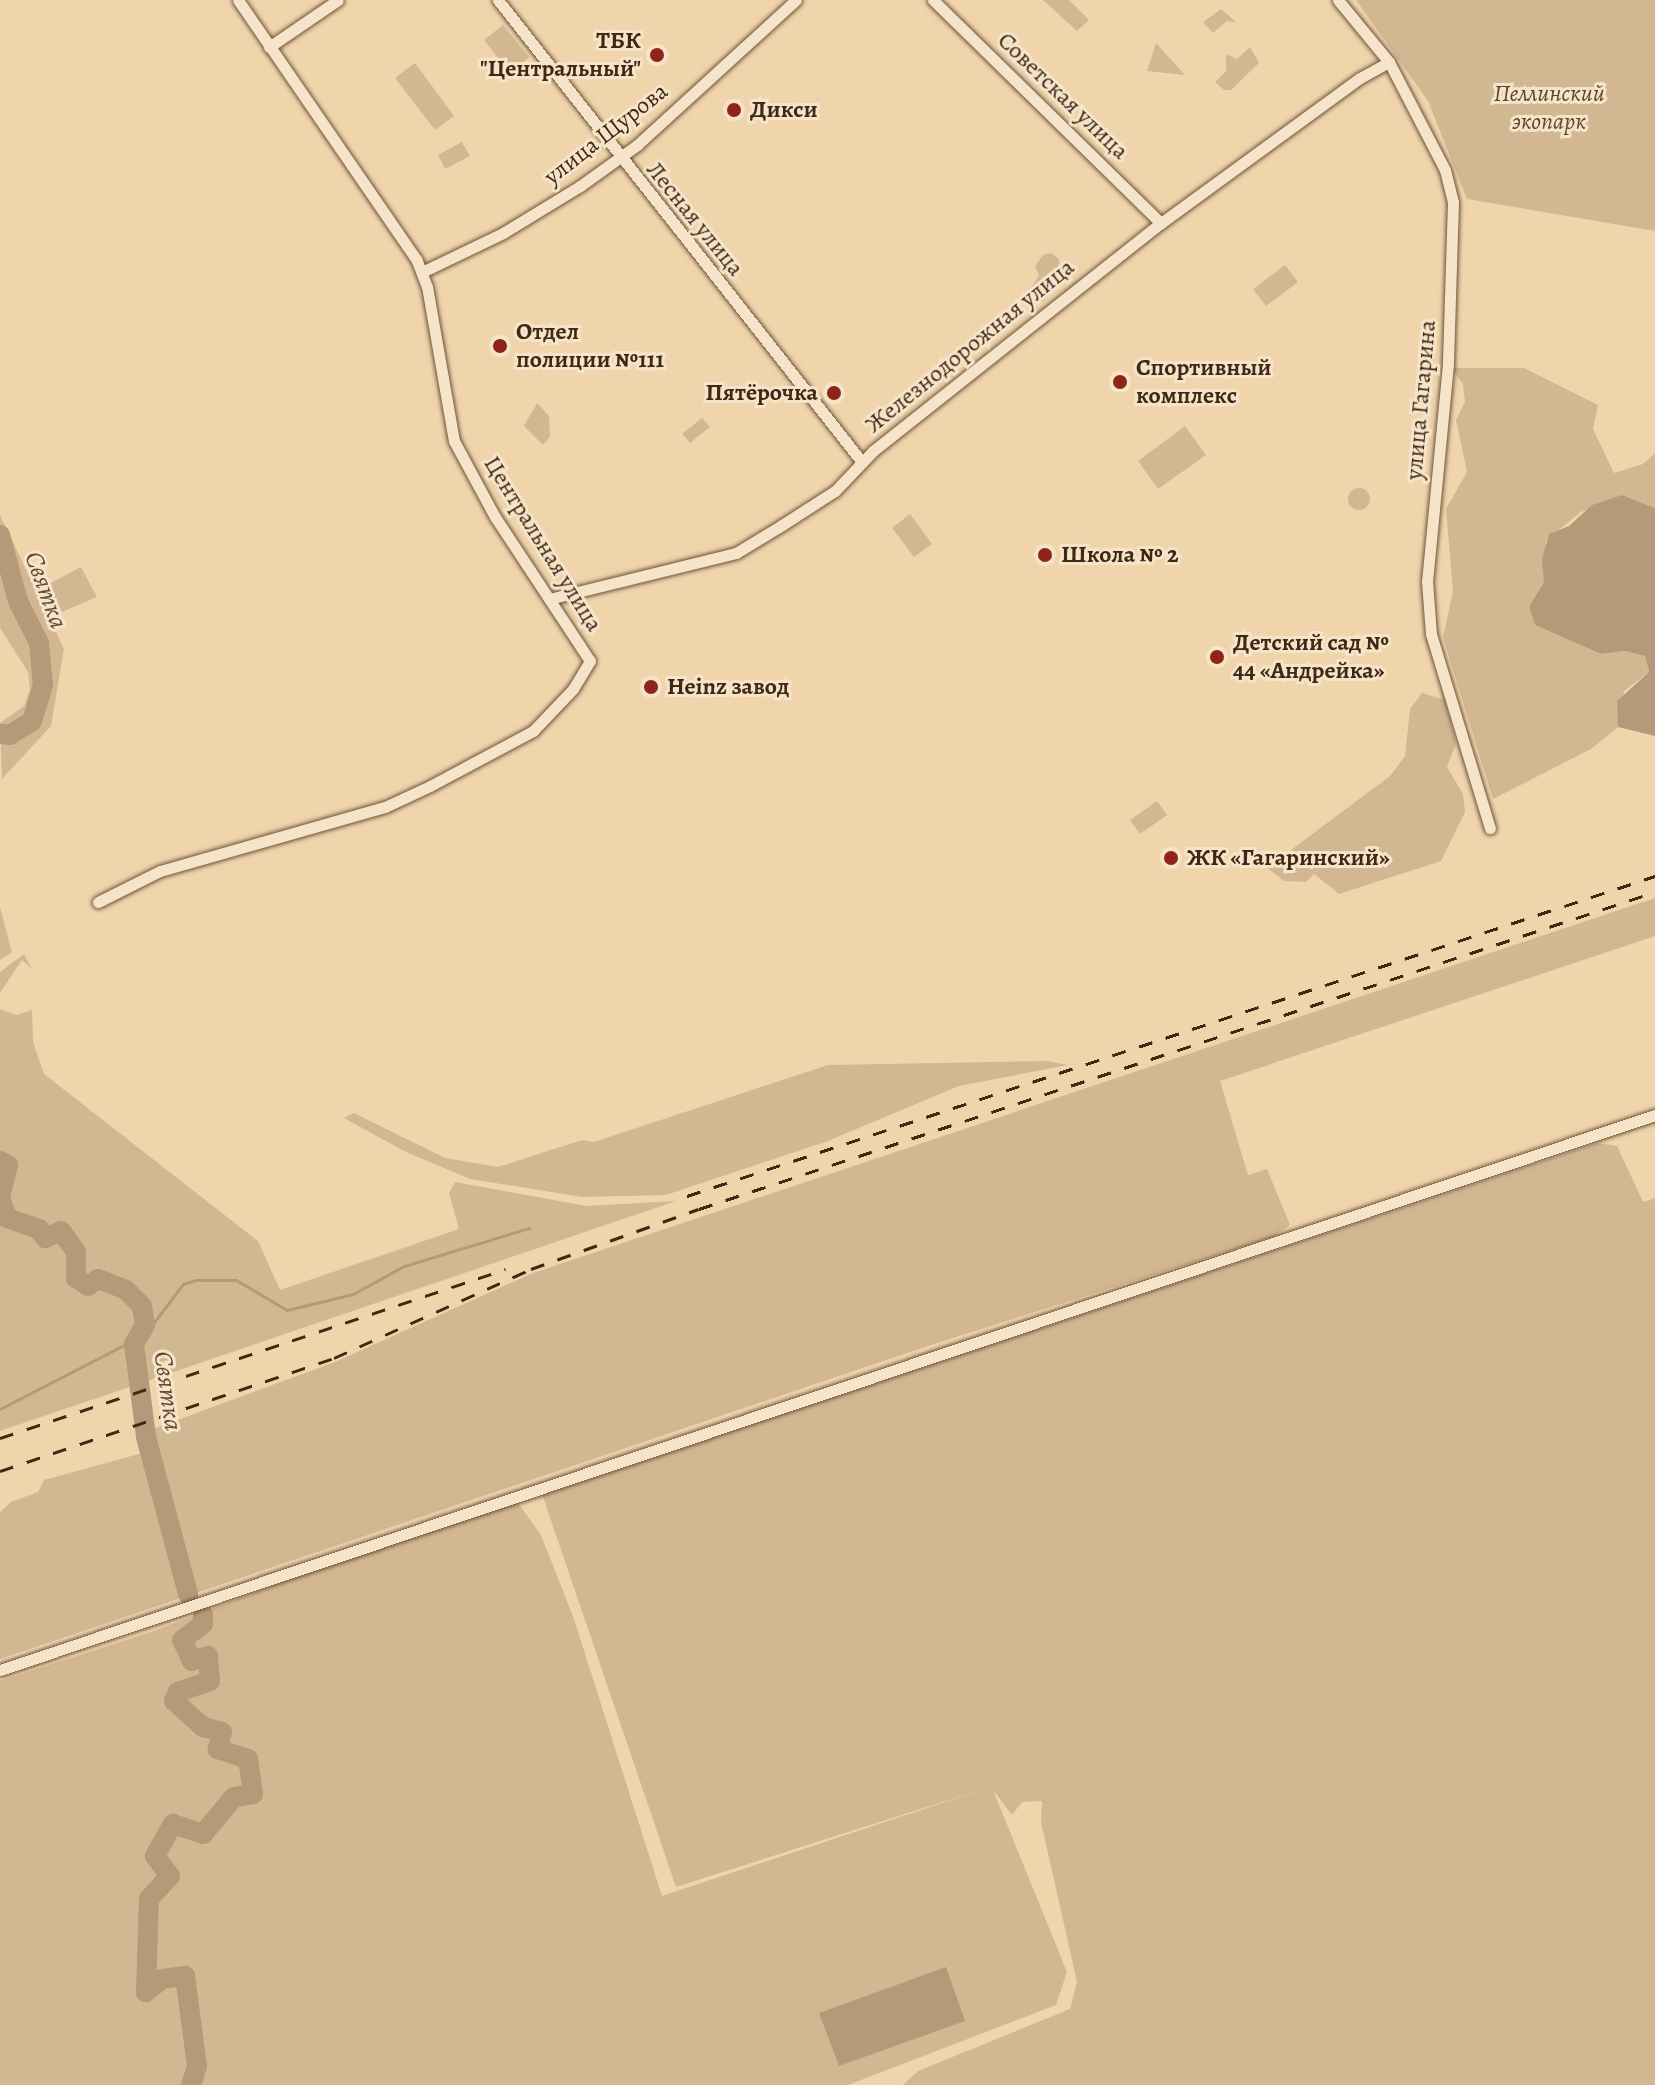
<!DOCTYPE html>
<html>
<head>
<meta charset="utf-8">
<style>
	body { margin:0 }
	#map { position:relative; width:1655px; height:2085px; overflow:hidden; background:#f0d5ac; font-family:Alegreya,serif }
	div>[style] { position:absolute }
	.green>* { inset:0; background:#d2b892 }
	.round { border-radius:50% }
	.water>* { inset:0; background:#b49a79 }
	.stream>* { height:3px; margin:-1.5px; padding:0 1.5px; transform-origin:1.5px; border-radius:1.5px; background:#b49a79 }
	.river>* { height:20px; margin:-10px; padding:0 10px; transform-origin:10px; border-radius:10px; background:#b49a79 }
	.roads { filter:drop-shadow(0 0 2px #6d533b) drop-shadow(0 0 2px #6d533b) }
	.minor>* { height:11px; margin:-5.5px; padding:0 5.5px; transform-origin:5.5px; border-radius:5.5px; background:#f5e4c9 }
	.rail>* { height:3px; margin-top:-1.5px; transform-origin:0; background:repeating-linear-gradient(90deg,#412815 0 14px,transparent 0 28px) }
	.dots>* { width:22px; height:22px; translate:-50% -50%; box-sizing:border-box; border:4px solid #f5e4c9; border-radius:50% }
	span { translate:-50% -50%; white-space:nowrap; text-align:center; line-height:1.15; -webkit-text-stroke:6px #f5e4c9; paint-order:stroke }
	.poi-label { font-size:24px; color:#412815; font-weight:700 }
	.right { translate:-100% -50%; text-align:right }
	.left { translate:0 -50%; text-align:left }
	.park-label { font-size:24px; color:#5e452e; font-style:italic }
	.street-label { font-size:24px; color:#412815 }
	.water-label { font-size:26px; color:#644a33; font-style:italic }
</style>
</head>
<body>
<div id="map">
	<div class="green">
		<i style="clip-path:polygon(1043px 0,1069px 0,1089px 20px,1077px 31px)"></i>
		<i style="clip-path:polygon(1356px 0,1655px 0,1655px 231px,1467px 199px,1428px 101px)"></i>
		<i style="clip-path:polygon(1221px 9px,1236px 22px,1227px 21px,1213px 33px,1203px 22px)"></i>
		<i style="clip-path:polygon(503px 25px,529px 57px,510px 73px,484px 40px)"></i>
		<i style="clip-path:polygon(1156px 43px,1185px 75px,1147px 71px)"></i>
		<i style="clip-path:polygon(1250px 47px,1259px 63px,1231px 90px,1224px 90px,1215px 82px,1226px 71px,1226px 54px,1237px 59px)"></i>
		<i style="clip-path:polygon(415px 63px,454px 116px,435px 130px,395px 78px)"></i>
		<i style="clip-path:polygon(462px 142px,470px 156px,445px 169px,438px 155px)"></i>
		<i style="clip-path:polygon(1051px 253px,1059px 259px,1061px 274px,1044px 301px,1035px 302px,1030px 290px,1039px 275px,1035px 266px,1043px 255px)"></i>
		<i style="clip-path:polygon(1285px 265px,1298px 282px,1266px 306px,1253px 289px)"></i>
		<i style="clip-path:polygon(1451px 368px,1524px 368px,1598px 405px,1593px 429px,1614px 473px,1643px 464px,1655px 453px,1655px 508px,1622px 495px,1581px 512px,1546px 540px,1544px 582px,1529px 605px,1535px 625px,1601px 654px,1625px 651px,1645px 656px,1649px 672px,1624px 691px,1618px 727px,1591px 749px,1493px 799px,1443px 637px,1453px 592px,1446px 509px,1467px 472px,1456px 420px,1465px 402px,1463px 384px)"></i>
		<i style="clip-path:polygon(537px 403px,549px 416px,550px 437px,543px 445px,524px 426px)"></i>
		<i style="clip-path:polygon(702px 418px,710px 427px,690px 443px,682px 434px)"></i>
		<i style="clip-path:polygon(1185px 426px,1206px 455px,1158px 489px,1138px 461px)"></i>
		<i class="round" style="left:1348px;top:488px;width:22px;height:22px"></i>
		<i style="clip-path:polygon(910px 514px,932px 544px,914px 557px,892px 528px)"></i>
		<i style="clip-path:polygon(0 515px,64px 649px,51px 726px,2px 779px,0 723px,24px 706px,30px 689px,28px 672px,0 628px)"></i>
		<i style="clip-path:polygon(81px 567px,97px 597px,62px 612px,47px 585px)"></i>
		<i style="clip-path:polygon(1422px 693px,1445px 700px,1456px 744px,1447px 767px,1463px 794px,1465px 812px,1441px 861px,1339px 894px,1314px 874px,1306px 882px,1284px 881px,1267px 868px,1390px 776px,1405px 756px,1410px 709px)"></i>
		<i style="clip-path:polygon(1157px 801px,1167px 815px,1140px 834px,1130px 820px)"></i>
		<i style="clip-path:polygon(1655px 898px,1655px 936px,1220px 1081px,1248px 1175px,1267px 1169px,1290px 1225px,1273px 1237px,937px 1343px,0 1659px,0 1512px,11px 1502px,38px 1492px,44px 1480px,157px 1449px,153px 1429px,335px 1362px,533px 1273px)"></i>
		<i style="clip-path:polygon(0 907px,12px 952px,0 960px)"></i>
		<i style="clip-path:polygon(24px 954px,32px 969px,22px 960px,0 993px,0 972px)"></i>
		<i style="clip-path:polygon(0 1009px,16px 1015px,32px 1010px,33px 1042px,44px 1074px,258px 1241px,280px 1290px,459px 1229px,449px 1193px,455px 1182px,587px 1206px,676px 1201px,0 1431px)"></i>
		<i style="clip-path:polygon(1047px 1061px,1068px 1065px,959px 1086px,828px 1141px,666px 1195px,582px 1197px,470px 1179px,406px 1152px,344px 1118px,354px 1113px,445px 1158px,498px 1167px,582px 1140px,594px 1142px,828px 1065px)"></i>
		<i style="clip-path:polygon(1598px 1143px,1617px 1146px,1643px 1202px,1655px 1198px,1655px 2085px,903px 2085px,918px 2071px,1070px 2009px,1077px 1982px,1041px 1822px,1042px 1801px,1022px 1802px,1012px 1815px,993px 1790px,1067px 1972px,1056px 2005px,848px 2085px,0 2085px,0 1681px,154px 1631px,423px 1528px,518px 1503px,541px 1535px,574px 1619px,662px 1896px,990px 1787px,676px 1887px,542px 1494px)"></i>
	</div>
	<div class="water">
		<i style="clip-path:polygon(1622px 495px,1655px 508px,1655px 736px,1618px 727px,1617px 701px,1649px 672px,1645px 656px,1625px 651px,1601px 654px,1535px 625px,1529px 606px,1544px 582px,1542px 559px,1549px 534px,1569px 526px,1592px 505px)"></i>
		<i style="clip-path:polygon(946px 1967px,965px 2021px,839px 2066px,819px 2013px)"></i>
	</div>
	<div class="stream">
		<i style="left:0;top:1409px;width:163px;rotate:-27.3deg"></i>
		<i style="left:145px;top:1334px;width:63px;rotate:-52.8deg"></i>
		<i style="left:183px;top:1284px;width:14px;rotate:-17deg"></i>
		<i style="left:196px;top:1280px;width:40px"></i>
		<i style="left:236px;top:1280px;width:59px;rotate:30.5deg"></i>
		<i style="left:287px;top:1310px;width:68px;rotate:-13.6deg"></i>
		<i style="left:353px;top:1294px;width:58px;rotate:-28.8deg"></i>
		<i style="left:404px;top:1266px;width:131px;rotate:-16.9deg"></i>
	</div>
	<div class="river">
		<i style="left:0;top:535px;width:68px;rotate:74.7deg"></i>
		<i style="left:18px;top:601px;width:47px;rotate:63.4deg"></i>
		<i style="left:39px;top:643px;width:42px;rotate:84.6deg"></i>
		<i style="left:43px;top:685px;width:38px;rotate:107deg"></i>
		<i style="left:32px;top:721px;width:26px;rotate:148deg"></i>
		<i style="left:10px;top:735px;width:10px;rotate:-174deg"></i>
		<i style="left:0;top:1161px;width:9px;rotate:27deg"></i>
		<i style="left:8px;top:1165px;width:34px;rotate:104deg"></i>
		<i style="left:0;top:1198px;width:21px;rotate:71deg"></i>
		<i style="left:7px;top:1218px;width:34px;rotate:19deg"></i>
		<i style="left:39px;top:1229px;width:11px;rotate:56deg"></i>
		<i style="left:45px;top:1238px;width:17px;rotate:-24deg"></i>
		<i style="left:61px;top:1231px;width:26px;rotate:54deg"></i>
		<i style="left:76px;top:1252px;width:26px;rotate:90deg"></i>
		<i style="left:76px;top:1278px;width:14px;rotate:34deg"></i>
		<i style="left:88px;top:1286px;width:12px;rotate:-35deg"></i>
		<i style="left:98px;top:1279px;width:30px;rotate:21deg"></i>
		<i style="left:126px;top:1290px;width:23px;rotate:45deg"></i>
		<i style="left:142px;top:1306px;width:19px;rotate:81deg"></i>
		<i style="left:145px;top:1325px;width:22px;rotate:120deg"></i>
		<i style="left:134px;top:1344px;width:94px;rotate:82.6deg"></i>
		<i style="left:146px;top:1437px;width:163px;rotate:75deg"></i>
		<i style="left:191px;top:2085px;width:20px;rotate:-72deg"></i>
		<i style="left:197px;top:2066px;width:91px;rotate:-97.6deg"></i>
		<i style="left:185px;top:1976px;width:23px;rotate:173deg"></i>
		<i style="left:162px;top:1979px;width:21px;rotate:141deg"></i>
		<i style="left:146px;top:1992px;width:93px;rotate:-88.2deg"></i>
		<i style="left:149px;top:1899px;width:31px;rotate:-48deg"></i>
		<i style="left:170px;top:1876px;width:25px;rotate:-127deg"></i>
		<i style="left:155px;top:1856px;width:37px;rotate:-61deg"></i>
		<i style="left:173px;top:1824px;width:32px;rotate:18deg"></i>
		<i style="left:203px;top:1834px;width:48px;rotate:-50deg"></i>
		<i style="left:234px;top:1797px;width:19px;rotate:-9deg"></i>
		<i style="left:253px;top:1794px;width:35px;rotate:-98deg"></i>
		<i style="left:248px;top:1759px;width:32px;rotate:-162deg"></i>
		<i style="left:218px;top:1749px;width:17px;rotate:-77deg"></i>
		<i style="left:222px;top:1732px;width:20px;rotate:-165deg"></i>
		<i style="left:203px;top:1727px;width:39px;rotate:-138deg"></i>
		<i style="left:174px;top:1701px;width:10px;rotate:-66deg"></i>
		<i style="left:178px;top:1692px;width:34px;rotate:-19deg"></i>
		<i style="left:210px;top:1681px;width:25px;rotate:-95deg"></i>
		<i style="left:208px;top:1656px;width:17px;rotate:163deg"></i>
		<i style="left:192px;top:1661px;width:23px;rotate:-115deg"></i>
		<i style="left:182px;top:1640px;width:26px;rotate:-37deg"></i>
		<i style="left:203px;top:1624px;width:10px;rotate:-90deg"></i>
	</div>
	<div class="roads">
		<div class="minor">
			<i style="left:498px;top:0;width:588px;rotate:51.77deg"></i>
			<i style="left:933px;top:0;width:319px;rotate:44.4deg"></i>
			<i style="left:1338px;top:0;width:80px;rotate:50.6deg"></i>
			<i style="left:1389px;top:62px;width:122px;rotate:62.6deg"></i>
			<i style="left:1445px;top:170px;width:33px;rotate:76deg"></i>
			<i style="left:1453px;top:202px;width:162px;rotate:91.8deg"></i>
			<i style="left:1448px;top:364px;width:218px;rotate:95.5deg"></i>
			<i style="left:1427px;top:581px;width:53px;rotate:85.7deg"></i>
			<i style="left:1431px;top:634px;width:203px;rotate:73.1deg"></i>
			<i style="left:269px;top:47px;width:83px;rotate:-34.3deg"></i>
			<i style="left:422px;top:272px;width:90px;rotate:-25.7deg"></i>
			<i style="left:503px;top:233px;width:90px;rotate:-31.4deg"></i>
			<i style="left:580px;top:186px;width:70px;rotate:-35.7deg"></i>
			<i style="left:637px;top:145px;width:215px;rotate:-42.4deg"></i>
			<i style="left:549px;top:599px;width:193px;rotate:-13.8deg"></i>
			<i style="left:736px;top:553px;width:54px;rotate:-31.3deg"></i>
			<i style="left:782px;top:525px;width:63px;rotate:-32.7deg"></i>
			<i style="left:835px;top:491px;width:55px;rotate:-46.5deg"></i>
			<i style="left:873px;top:451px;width:367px;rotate:-38.4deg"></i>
			<i style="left:1161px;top:223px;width:246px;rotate:-36.1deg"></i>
			<i style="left:1360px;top:78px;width:33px;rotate:-29deg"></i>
			<i style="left:98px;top:902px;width:69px;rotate:-26.6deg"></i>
			<i style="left:160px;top:871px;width:234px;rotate:-15.9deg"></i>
			<i style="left:385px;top:807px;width:50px;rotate:-25deg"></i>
			<i style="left:430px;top:786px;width:117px;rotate:-28.1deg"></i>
			<i style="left:533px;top:731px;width:58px;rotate:-46.4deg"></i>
			<i style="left:573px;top:689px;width:33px;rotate:-59deg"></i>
			<i style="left:590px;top:661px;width:173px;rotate:-123.4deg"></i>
			<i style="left:495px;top:517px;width:86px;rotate:-118.3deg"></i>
			<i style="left:454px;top:441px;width:156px;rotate:-99.9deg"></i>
			<i style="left:427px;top:287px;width:30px;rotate:-111deg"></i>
			<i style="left:416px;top:259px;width:314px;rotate:-124.5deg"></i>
			<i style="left:0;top:1670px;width:1746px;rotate:-18.54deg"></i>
		</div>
	</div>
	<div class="rail">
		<i style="left:687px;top:1196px;width:1020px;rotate:-18.29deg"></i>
		<i style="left:0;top:1438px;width:533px;rotate:-18.47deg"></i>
		<i style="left:0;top:1471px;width:353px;rotate:-18.7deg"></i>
		<i style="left:334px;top:1358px;width:216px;rotate:-24.3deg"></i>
		<i style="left:531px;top:1269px;width:178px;rotate:-19.7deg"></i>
		<i style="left:699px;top:1209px;width:1007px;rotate:-18.35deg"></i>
	</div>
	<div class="dots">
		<i style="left:657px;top:55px;background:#8f2418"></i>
		<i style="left:734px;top:110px;background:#8f2418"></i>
		<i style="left:500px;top:346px;background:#8f2418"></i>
		<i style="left:1120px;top:382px;background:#8f2418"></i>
		<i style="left:834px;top:393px;background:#8f2418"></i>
		<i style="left:1045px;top:555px;background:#8f2418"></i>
		<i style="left:1217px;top:657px;background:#8f2418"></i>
		<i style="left:651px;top:687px;background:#8f2418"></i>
		<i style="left:1171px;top:858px;background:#8f2418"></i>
	</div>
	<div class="poi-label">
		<span class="right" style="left:641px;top:55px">ТБК<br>"Центральный"</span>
		<span class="left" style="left:750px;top:110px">Дикси</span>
		<span class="left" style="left:516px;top:346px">Отдел<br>полиции №111</span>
		<span class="left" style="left:1136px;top:382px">Спортивный<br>комплекс</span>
		<span class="right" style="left:818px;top:393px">Пятёрочка</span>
		<span class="left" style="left:1061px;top:555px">Школа № 2</span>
		<span class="left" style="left:1233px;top:657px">Детский сад №<br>44 «Андрейка»</span>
		<span class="left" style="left:667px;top:687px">Heinz завод</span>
		<span class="left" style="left:1187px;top:858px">ЖК «Гагаринский»</span>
	</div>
	<div class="park-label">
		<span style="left:1549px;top:108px">Пеллинский<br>экопарк</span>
	</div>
	<div class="street-label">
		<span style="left:1063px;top:96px;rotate:44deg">Советская улица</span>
		<span style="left:606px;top:134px;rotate:-38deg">улица Щурова</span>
		<span style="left:695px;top:219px;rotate:51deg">Лесная улица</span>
		<span style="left:970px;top:346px;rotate:-39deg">Железнодорожная улица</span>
		<span style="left:1421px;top:400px;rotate:-85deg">улица Гагарина</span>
		<span style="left:543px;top:544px;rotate:58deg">Центральная улица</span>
	</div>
	<div class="water-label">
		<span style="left:46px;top:590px;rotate:70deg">Святка</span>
		<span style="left:168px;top:1391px;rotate:82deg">Святка</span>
	</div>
</div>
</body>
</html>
